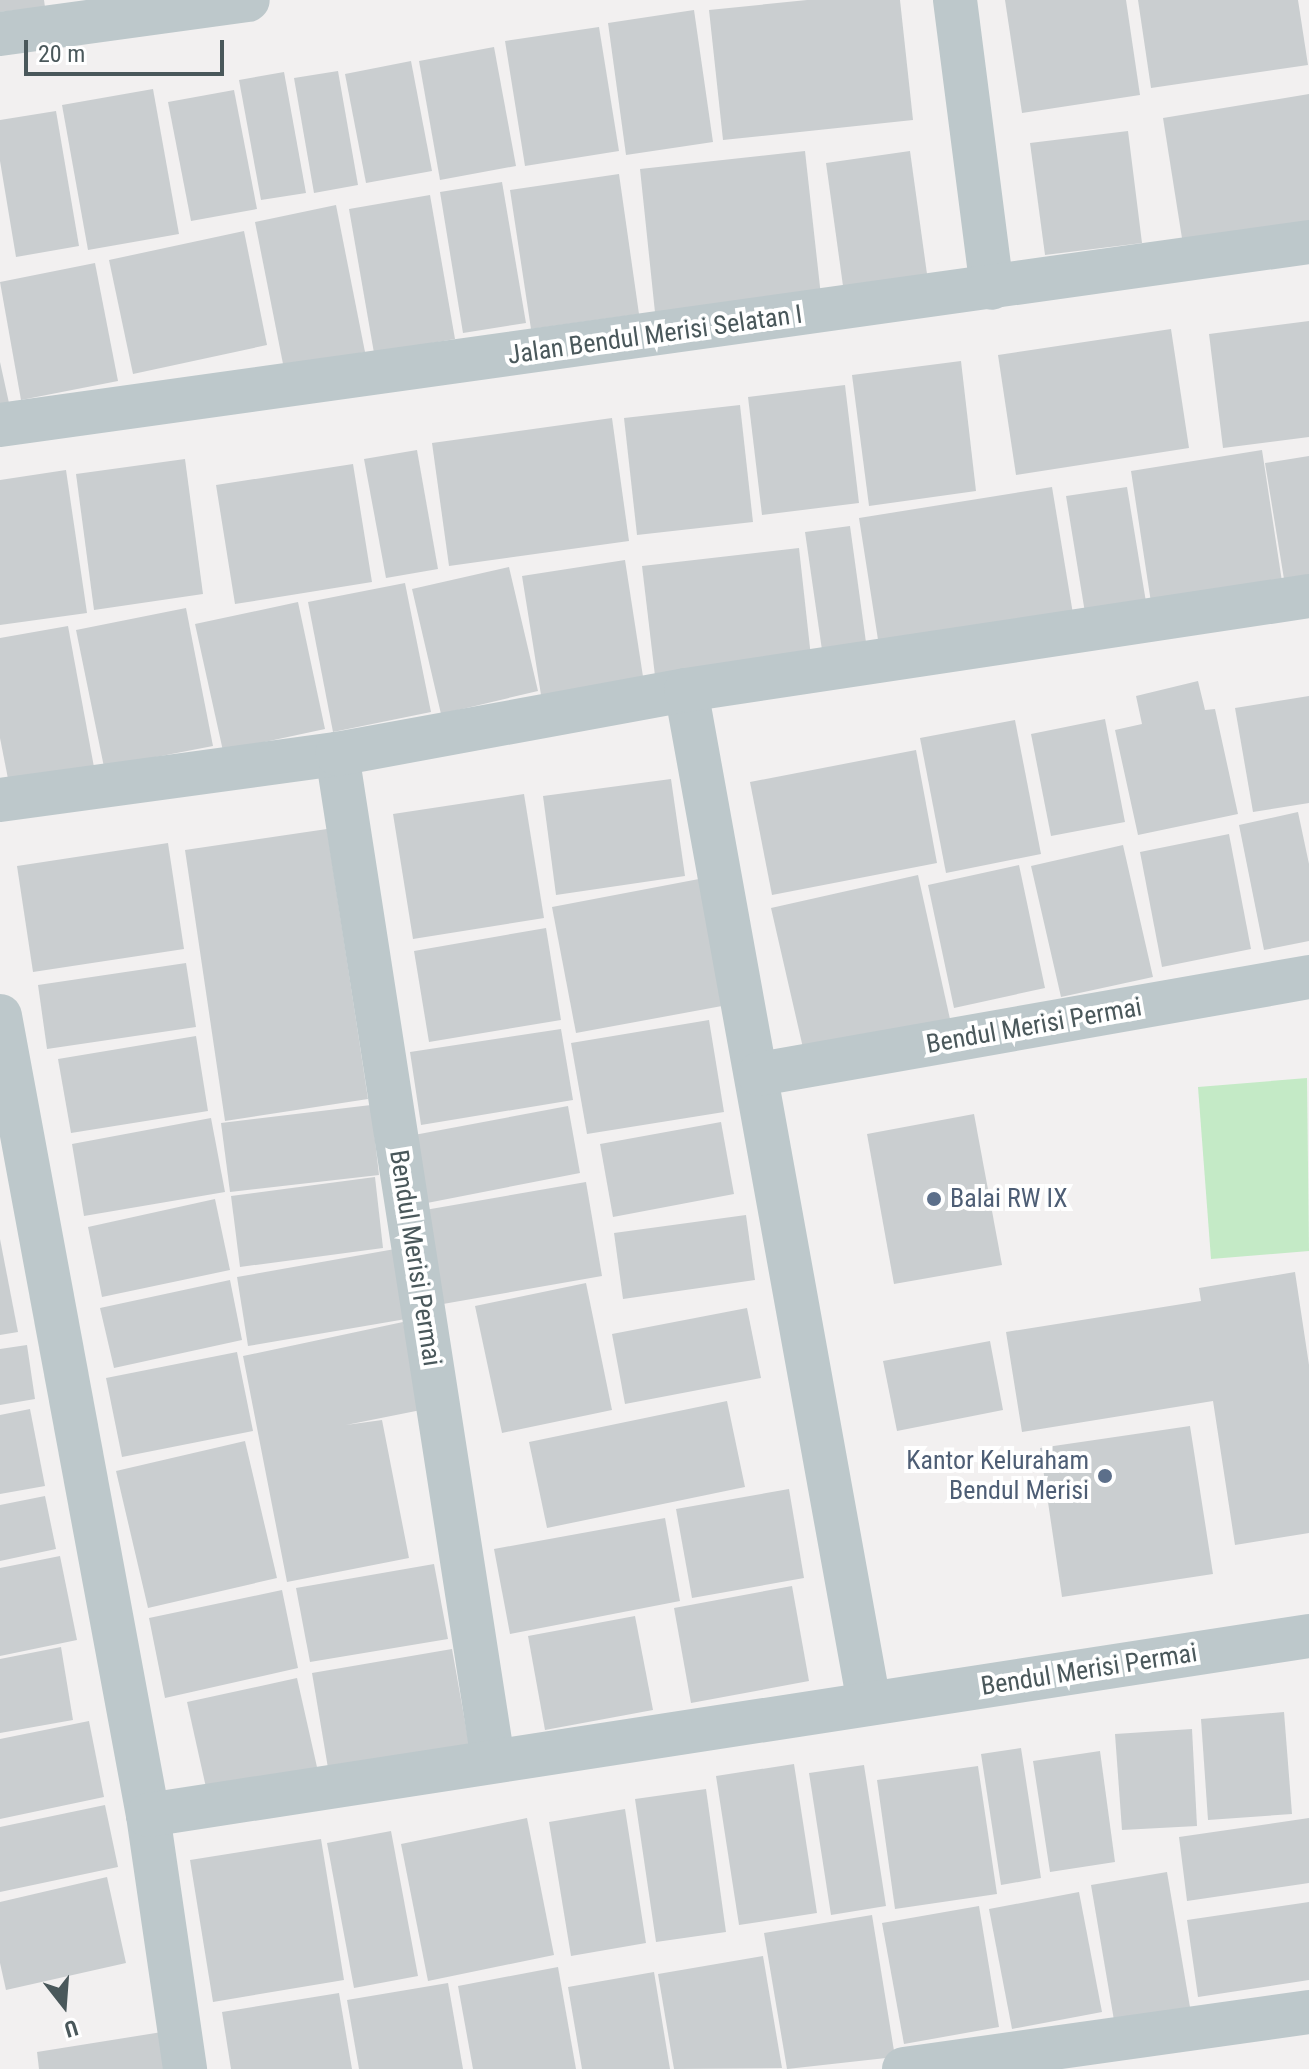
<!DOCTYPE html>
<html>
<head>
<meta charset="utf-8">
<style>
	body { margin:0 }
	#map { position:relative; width:1309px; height:2069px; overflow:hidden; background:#f2f0f0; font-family:"Roboto Condensed",sans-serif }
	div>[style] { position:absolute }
	.green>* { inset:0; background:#c4eac6 }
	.building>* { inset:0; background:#caced0 }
	.minor>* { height:44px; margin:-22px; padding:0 22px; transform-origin:22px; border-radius:22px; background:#bdc8cb }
	.dots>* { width:22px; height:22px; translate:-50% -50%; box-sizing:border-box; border:4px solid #fff; border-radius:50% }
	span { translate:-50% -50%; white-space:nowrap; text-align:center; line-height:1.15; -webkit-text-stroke:8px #fff; paint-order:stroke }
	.street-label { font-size:26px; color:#4a585b }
	.service-label { font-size:26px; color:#4e5e75 }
	.left { translate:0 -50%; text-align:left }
	.right { translate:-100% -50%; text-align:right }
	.north { position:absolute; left:24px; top:1965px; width:80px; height:80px; -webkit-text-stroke:6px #fff; paint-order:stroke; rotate:163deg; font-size:22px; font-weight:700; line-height:32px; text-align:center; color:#4a585b }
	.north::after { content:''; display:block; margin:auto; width:28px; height:36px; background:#4a585b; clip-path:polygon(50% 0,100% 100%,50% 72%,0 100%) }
	.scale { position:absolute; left:24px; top:40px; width:200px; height:36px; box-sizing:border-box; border:4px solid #4a585b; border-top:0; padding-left:10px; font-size:24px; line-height:28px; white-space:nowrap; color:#4a585b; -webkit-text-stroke:6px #fff; paint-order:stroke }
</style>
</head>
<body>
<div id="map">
	<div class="green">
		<i style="clip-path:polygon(1307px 1078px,1309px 1251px,1211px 1259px,1198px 1087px)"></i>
	</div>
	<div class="building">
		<i style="clip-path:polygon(0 0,44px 0,45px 7px,0 12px)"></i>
		<i style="clip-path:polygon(807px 0,900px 0,913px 120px,723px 140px,709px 10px)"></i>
		<i style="clip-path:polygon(1005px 0,1126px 0,1140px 95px,1022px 113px)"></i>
		<i style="clip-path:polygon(1138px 0,1298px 0,1308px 65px,1151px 88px)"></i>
		<i style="clip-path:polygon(694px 10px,713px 142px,626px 155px,608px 23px)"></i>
		<i style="clip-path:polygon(599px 27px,619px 151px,525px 166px,505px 41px)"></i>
		<i style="clip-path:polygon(494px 47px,516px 166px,440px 180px,419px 61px)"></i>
		<i style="clip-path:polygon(411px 61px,432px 171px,366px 183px,345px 74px)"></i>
		<i style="clip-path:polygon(338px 71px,358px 185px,314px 193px,294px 78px)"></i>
		<i style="clip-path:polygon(284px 72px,306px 193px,261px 200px,239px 80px)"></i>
		<i style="clip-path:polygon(153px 89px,179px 234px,88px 250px,62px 105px)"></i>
		<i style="clip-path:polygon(234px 90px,257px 209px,191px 221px,168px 102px)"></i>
		<i style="clip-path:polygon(1309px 94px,1309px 231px,1184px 251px,1163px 118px)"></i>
		<i style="clip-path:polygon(56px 111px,79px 246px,16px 257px,0 161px,0 120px)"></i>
		<i style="clip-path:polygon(1128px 131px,1142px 243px,1045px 255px,1030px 143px)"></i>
		<i style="clip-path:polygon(805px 151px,822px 305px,656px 322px,640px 169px)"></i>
		<i style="clip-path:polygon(910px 151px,927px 274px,843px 286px,826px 163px)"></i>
		<i style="clip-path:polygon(619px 174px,639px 314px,531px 329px,510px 190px)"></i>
		<i style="clip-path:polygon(502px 182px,526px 323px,463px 333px,440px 192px)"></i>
		<i style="clip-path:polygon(430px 195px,455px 339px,374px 353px,349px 209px)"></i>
		<i style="clip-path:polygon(336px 205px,365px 352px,284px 369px,255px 222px)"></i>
		<i style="clip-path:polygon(244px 231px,267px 345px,133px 374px,109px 260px)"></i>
		<i style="clip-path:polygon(95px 263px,118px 381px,21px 400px,0 282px)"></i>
		<i style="clip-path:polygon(1309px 321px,1309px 437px,1223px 448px,1209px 334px)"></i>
		<i style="clip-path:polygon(1171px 329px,1189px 448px,1016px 475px,998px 355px)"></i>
		<i style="clip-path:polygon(961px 361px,976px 491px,869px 506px,852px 375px)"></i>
		<i style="clip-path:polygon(0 362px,9px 403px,0 405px)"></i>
		<i style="clip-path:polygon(845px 385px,859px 503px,762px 515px,748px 397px)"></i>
		<i style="clip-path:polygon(740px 405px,753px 522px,637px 535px,624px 418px)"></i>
		<i style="clip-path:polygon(612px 418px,629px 541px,449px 566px,432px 443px)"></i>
		<i style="clip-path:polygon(417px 450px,438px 569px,386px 578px,364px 459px)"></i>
		<i style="clip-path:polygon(1262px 450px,1283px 588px,1152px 609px,1131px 471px)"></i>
		<i style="clip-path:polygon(1309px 456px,1309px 575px,1284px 579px,1265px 463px)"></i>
		<i style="clip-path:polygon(185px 459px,203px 594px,94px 610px,76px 474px)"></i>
		<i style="clip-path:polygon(353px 464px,372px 582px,235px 604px,216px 485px)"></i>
		<i style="clip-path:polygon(66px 470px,87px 613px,0 625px,0 480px)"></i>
		<i style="clip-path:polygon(1052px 487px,1075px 626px,881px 659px,859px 518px)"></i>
		<i style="clip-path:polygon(1127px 487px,1147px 608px,1086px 619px,1066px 496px)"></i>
		<i style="clip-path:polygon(850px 526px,868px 657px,824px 664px,805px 532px)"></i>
		<i style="clip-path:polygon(799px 548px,811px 657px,655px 676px,642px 566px)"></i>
		<i style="clip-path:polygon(625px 560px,644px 683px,542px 701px,522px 576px)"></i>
		<i style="clip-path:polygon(509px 567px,538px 691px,441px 714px,412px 589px)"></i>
		<i style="clip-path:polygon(405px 583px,431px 712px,333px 732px,308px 602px)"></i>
		<i style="clip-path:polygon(298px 602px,325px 729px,223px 751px,195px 624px)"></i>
		<i style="clip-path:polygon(186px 608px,213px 746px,104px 767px,76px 630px)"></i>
		<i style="clip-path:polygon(68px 626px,96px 778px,11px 794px,0 738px,0 638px)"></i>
		<i style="clip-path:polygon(1198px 681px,1205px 710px,1215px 709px,1238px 814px,1138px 835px,1115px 730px,1142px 724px,1136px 696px)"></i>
		<i style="clip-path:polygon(1309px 696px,1309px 803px,1253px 812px,1235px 708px)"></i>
		<i style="clip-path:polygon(1105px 719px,1125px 822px,1051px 836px,1031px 734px)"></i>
		<i style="clip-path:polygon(1015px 720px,1041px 854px,946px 873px,920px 738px)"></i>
		<i style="clip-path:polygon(916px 750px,937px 863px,772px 895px,750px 782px)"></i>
		<i style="clip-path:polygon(671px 779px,685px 876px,556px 895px,543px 796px)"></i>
		<i style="clip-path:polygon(524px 794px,544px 918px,413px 939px,393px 814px)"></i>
		<i style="clip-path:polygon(1298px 812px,1309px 864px,1309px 941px,1264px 950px,1239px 825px)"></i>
		<i style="clip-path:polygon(327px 829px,368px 1099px,225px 1121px,185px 850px)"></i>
		<i style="clip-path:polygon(1229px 834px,1251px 949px,1162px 967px,1140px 852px)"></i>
		<i style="clip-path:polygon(168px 843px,184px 949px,33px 972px,17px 866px)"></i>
		<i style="clip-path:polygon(1123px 845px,1153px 977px,1061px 997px,1031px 866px)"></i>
		<i style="clip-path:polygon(1019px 865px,1045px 988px,954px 1008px,928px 885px)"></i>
		<i style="clip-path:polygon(918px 875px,952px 1028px,806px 1061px,771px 908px)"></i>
		<i style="clip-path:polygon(699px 879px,722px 1006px,576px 1033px,552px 907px)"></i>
		<i style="clip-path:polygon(546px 928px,561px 1020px,429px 1042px,414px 951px)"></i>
		<i style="clip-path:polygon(186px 963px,196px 1027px,47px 1049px,38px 985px)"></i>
		<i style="clip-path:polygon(709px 1020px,724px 1112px,587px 1134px,571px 1043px)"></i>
		<i style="clip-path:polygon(561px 1029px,573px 1100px,421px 1125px,410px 1052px)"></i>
		<i style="clip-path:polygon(196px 1036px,208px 1111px,71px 1133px,58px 1059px)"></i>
		<i style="clip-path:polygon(371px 1105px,379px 1175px,230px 1192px,221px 1123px)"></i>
		<i style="clip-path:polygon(568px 1106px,580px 1173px,427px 1203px,414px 1135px)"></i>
		<i style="clip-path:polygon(974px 1114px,1002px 1265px,894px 1284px,867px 1134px)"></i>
		<i style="clip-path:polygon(211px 1118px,225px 1192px,84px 1216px,72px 1144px)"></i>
		<i style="clip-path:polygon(721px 1122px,734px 1194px,613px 1217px,600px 1144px)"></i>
		<i style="clip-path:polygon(375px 1177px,383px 1248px,240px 1267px,231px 1196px)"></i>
		<i style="clip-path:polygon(586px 1182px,602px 1276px,443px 1304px,425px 1210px)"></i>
		<i style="clip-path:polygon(215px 1199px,230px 1270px,102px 1297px,88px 1227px)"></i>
		<i style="clip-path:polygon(746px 1215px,755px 1280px,623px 1299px,614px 1233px)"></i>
		<i style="clip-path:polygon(0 1239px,18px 1332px,0 1335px)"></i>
		<i style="clip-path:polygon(395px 1249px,406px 1319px,248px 1346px,237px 1277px)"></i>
		<i style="clip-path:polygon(1295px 1272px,1309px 1365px,1309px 1533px,1235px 1545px,1213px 1401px,1022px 1432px,1006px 1332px,1201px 1301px,1199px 1288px)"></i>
		<i style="clip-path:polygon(230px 1280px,242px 1340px,114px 1368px,100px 1308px)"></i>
		<i style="clip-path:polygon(586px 1283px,612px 1410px,502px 1433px,475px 1306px)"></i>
		<i style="clip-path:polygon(747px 1308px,761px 1378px,625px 1404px,612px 1334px)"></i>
		<i style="clip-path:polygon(403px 1322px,421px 1410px,346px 1425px,382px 1420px,409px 1558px,287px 1582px,243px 1356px)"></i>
		<i style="clip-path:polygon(990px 1341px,1003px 1410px,897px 1431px,883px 1361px)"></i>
		<i style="clip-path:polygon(27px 1345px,35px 1399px,0 1405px,0 1349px)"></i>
		<i style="clip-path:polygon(237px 1352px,253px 1431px,122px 1457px,106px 1378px)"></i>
		<i style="clip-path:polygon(727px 1401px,745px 1487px,547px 1528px,529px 1442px)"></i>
		<i style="clip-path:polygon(30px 1409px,45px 1486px,0 1494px,0 1415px)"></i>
		<i style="clip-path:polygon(1190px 1426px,1213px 1574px,1062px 1597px,1040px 1448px)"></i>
		<i style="clip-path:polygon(245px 1441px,277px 1578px,148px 1608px,116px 1471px)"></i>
		<i style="clip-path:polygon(789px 1489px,804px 1578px,692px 1598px,676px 1509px)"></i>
		<i style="clip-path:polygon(45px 1496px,56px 1549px,0 1561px,0 1505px)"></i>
		<i style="clip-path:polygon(665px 1518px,680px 1601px,510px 1634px,494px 1549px)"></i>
		<i style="clip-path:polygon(60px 1556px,77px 1640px,0 1656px,0 1568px)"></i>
		<i style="clip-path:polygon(434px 1564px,448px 1639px,310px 1662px,296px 1588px)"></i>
		<i style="clip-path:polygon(792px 1586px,809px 1681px,691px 1703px,674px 1608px)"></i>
		<i style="clip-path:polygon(282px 1590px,298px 1668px,165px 1698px,149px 1618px)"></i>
		<i style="clip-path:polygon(635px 1616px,653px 1710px,545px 1730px,528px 1636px)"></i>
		<i style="clip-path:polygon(61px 1647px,73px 1720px,0 1733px,0 1659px)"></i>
		<i style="clip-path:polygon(452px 1649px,470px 1750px,329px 1774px,312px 1673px)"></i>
		<i style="clip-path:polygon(297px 1678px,319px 1776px,209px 1801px,187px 1702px)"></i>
		<i style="clip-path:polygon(1284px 1712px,1292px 1814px,1208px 1820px,1201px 1719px)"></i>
		<i style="clip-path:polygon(89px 1721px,104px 1797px,0 1819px,0 1739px)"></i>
		<i style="clip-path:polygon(1192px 1729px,1197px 1826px,1122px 1830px,1115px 1734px)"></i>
		<i style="clip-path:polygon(1021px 1748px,1041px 1878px,1001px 1885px,981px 1754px)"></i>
		<i style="clip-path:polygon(1100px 1751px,1115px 1862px,1050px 1872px,1033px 1761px)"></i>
		<i style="clip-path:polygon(794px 1764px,817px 1913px,739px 1925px,716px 1776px)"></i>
		<i style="clip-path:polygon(864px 1765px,886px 1906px,831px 1915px,809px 1773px)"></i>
		<i style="clip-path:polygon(978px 1766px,997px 1894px,895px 1909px,877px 1780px)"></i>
		<i style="clip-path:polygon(706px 1789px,726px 1932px,656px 1942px,635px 1799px)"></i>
		<i style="clip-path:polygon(105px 1805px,118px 1867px,0 1892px,0 1827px)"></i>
		<i style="clip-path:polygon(625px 1809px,646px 1943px,571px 1956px,549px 1822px)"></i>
		<i style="clip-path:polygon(527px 1818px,554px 1955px,428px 1981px,401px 1844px)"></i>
		<i style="clip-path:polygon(1309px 1818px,1309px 1883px,1187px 1901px,1179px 1837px)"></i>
		<i style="clip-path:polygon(391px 1831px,418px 1976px,354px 1988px,327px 1843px)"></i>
		<i style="clip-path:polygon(321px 1839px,344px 1980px,213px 2002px,190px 1860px)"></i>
		<i style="clip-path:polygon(1167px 1872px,1192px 2019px,1116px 2032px,1091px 1885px)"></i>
		<i style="clip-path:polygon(107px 1877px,126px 1963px,6px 1990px,0 1963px,0 1902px)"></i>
		<i style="clip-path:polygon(1079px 1892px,1102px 2012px,1012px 2029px,989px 1909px)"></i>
		<i style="clip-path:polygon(1309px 1902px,1309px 1980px,1198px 1997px,1187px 1920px)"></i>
		<i style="clip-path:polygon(979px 1906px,999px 2027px,904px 2044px,882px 1923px)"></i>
		<i style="clip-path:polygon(872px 1915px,895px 2057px,787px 2069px,764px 1933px)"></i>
		<i style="clip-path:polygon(763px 1956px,782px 2068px,674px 2069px,658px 1974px)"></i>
		<i style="clip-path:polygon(558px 1967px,576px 2069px,473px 2069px,458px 1986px)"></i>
		<i style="clip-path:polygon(654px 1972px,670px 2069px,582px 2069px,568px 1987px)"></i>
		<i style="clip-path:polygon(448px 1983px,463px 2069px,359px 2069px,347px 2000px)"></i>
		<i style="clip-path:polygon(339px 1993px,352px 2069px,231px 2069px,222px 2012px)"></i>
		<i style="clip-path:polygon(162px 2032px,168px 2069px,39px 2069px,37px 2052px)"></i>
	</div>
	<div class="minor">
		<i style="left:955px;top:0;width:290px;rotate:82.7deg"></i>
		<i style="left:0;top:34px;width:250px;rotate:-7.8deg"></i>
		<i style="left:0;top:425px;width:1322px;rotate:-7.96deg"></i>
		<i style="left:686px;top:690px;width:1029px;rotate:79.76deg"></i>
		<i style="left:337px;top:754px;width:1019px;rotate:81.19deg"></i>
		<i style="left:0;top:800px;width:340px;rotate:-7.8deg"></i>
		<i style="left:337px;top:754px;width:355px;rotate:-10.4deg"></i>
		<i style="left:686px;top:690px;width:630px;rotate:-8.58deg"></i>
		<i style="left:0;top:1016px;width:813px;rotate:79.51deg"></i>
		<i style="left:148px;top:1815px;width:257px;rotate:81.7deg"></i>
		<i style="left:759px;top:1074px;width:558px;rotate:-10deg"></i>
		<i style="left:148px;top:1815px;width:1175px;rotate:-8.76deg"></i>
		<i style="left:904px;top:2069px;width:409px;rotate:-8deg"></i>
	</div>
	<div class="dots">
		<i style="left:934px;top:1199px;background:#5c6f8a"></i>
		<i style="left:1105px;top:1476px;background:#5c6f8a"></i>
	</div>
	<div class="street-label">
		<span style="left:655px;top:335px;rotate:-8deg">Jalan Bendul Merisi Selatan I</span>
		<span style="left:1034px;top:1026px;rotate:-10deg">Bendul Merisi Permai</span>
		<span style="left:415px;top:1258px;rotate:81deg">Bendul Merisi Permai</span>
		<span style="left:1089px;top:1670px;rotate:-9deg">Bendul Merisi Permai</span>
	</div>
	<div class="service-label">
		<span class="left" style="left:950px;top:1199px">Balai RW IX</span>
		<span class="right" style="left:1089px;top:1476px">Kantor Keluraham<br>Bendul Merisi</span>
	</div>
	<div class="north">U</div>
	<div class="scale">20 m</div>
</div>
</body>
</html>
